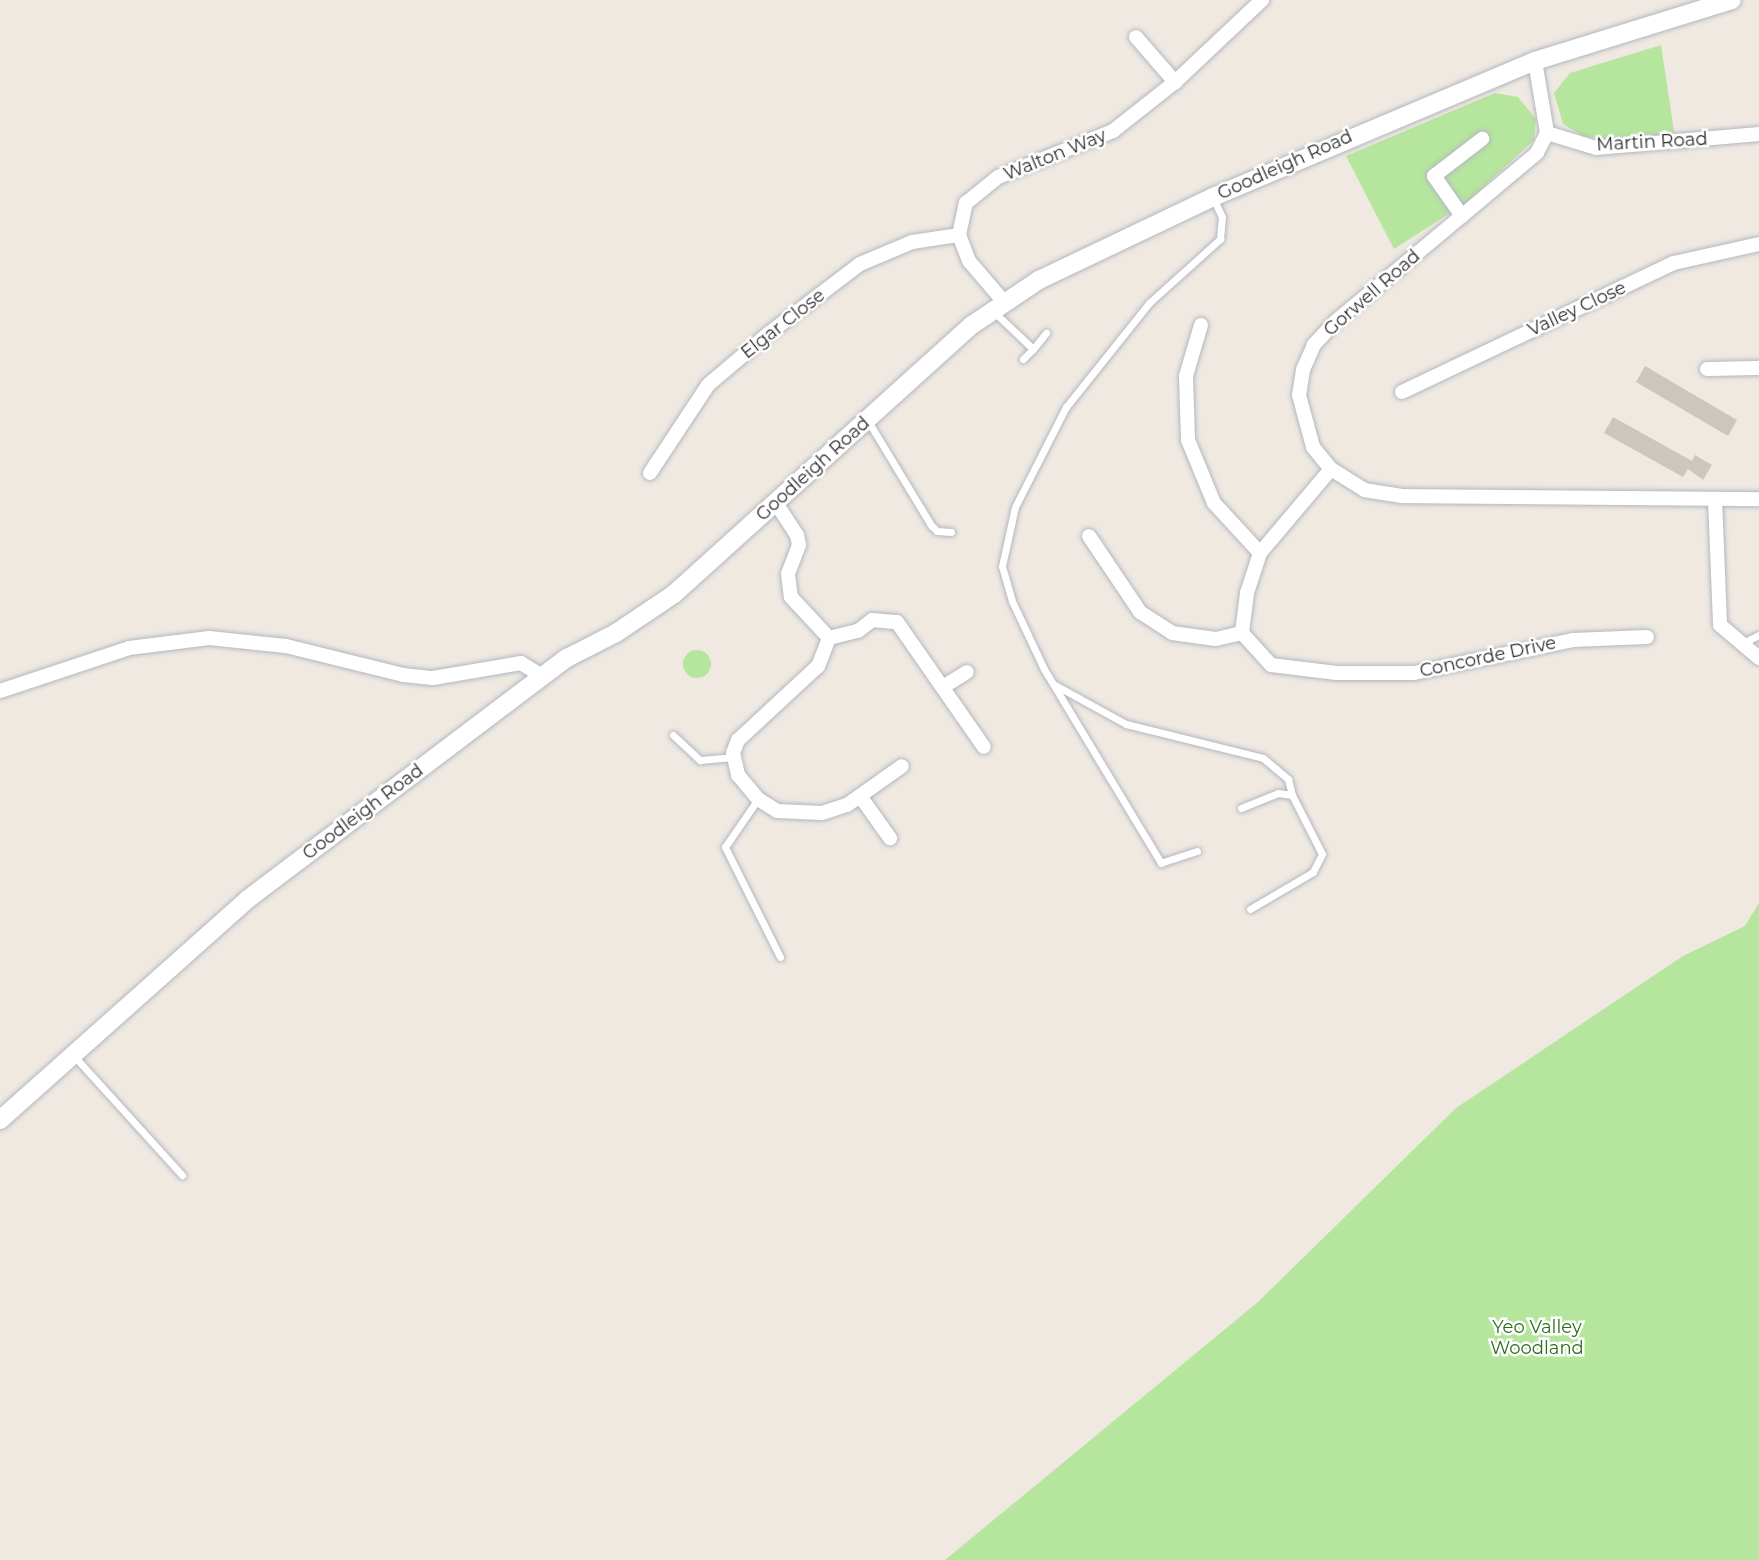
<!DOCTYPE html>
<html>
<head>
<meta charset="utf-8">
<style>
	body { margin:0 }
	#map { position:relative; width:1759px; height:1560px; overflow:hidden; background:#efe9e1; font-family:Montserrat,sans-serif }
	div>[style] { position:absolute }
	.green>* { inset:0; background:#b6e59e }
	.round { border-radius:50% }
	.building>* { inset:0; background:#cbc7bf }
	.roads { filter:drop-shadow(0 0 2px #b4b7c1) drop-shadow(0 0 2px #b4b7c1) }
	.service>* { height:7px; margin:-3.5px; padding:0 3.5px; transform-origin:3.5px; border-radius:3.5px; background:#fff }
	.minor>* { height:14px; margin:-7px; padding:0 7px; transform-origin:7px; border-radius:7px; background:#fff }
	.tertiary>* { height:18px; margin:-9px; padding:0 9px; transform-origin:9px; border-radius:9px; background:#fff }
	span { translate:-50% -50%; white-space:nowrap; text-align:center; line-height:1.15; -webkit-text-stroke:5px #fff; paint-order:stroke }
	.street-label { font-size:18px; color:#2e2e2e }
	.park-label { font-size:18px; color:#2c6e1b }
</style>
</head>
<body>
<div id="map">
	<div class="green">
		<i style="clip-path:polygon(1661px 45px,1675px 138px,1620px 141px,1583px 136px,1563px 124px,1554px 93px,1570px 73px)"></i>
		<i style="clip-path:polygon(1495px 93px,1518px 97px,1536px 119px,1534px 140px,1467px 202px,1394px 249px,1346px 156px)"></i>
		<i class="round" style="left:683px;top:650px;width:28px;height:28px"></i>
		<i style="clip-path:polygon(1759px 903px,1759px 1560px,945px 1560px,1258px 1302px,1456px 1108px,1683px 956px,1745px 926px)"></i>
	</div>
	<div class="building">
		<i style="clip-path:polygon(1645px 366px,1737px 420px,1728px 436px,1636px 382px)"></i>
		<i style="clip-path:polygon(1613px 417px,1692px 461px,1695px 455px,1712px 465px,1703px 480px,1688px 469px,1683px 477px,1604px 433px)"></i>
	</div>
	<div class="roads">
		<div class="service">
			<i style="left:993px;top:311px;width:55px;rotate:43.5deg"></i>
			<i style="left:1033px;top:349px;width:21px;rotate:-51deg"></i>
			<i style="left:1023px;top:359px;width:14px;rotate:-45deg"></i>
			<i style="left:868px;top:421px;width:122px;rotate:58.8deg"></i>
			<i style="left:931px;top:525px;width:8px;rotate:45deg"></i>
			<i style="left:937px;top:531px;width:14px;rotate:4deg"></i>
			<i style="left:1741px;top:644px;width:20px;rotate:-27deg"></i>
			<i style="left:1055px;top:685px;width:81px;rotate:28.8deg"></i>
			<i style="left:1126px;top:724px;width:141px;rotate:13.9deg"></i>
			<i style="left:1263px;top:758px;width:33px;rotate:40deg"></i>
			<i style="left:1288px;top:779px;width:16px;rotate:76deg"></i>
			<i style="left:673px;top:735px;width:37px;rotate:43deg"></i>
			<i style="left:700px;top:760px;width:33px;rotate:-5deg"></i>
			<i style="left:758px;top:799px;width:58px;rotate:124.5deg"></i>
			<i style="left:725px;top:847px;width:123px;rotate:63.4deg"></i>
			<i style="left:1241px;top:808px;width:40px;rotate:-22deg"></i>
			<i style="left:1278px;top:793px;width:14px;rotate:8deg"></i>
			<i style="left:1292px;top:795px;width:66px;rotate:63deg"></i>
			<i style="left:1322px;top:854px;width:20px;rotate:117deg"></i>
			<i style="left:1313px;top:872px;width:73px;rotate:149.6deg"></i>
			<i style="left:1197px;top:851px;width:38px;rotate:162deg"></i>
			<i style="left:1161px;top:863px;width:227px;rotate:-121.1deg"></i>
			<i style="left:1044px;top:669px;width:75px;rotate:-115.2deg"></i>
			<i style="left:1012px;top:601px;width:36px;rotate:-106deg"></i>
			<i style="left:1002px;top:566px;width:60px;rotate:-77.6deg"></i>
			<i style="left:1015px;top:507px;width:112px;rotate:-63deg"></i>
			<i style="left:1066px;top:407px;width:133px;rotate:-51.4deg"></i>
			<i style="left:1149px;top:303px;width:96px;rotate:-42deg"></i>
			<i style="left:1220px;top:239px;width:22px;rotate:-85deg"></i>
			<i style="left:1222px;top:217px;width:21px;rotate:-115deg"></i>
			<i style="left:74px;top:1056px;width:161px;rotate:47.8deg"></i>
		</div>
		<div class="minor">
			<i style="left:1136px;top:37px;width:60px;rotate:49.1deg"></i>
			<i style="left:1535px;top:61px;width:73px;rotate:80.5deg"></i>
			<i style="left:1547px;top:133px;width:22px;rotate:117deg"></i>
			<i style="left:1537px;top:153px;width:262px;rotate:140.1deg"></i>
			<i style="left:1336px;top:321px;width:33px;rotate:133deg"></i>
			<i style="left:1314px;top:345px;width:27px;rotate:114deg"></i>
			<i style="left:1303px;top:370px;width:25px;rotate:99deg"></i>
			<i style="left:1299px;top:395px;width:54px;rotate:74.9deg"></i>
			<i style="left:1313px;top:447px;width:28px;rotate:51deg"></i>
			<i style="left:1331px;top:469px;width:39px;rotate:32deg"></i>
			<i style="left:1364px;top:490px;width:37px;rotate:9deg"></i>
			<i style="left:1401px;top:496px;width:358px;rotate:0.5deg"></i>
			<i style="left:1547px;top:133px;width:51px;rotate:17deg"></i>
			<i style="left:1596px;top:148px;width:164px;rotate:-4.9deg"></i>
			<i style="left:1462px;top:216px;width:49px;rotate:-125deg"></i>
			<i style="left:1434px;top:176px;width:61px;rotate:-37.6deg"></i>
			<i style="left:1005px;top:303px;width:55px;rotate:-130.6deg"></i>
			<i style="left:969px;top:261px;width:28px;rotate:-111deg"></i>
			<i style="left:959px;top:235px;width:33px;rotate:-78deg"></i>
			<i style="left:966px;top:203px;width:41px;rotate:-39.1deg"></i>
			<i style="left:998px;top:177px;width:124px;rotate:-21.8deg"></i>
			<i style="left:1113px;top:131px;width:79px;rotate:-38.3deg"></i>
			<i style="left:1175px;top:82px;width:120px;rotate:-43.3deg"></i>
			<i style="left:1201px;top:325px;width:53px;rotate:106.4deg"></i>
			<i style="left:1186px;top:376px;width:64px;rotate:88.2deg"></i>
			<i style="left:1188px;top:440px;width:68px;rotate:67.6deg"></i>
			<i style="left:1214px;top:503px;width:68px;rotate:47.4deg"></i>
			<i style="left:1707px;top:369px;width:52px;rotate:-1.1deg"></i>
			<i style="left:1402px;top:392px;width:301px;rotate:-25.4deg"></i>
			<i style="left:1674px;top:263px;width:87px;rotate:-12.6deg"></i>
			<i style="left:1331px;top:469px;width:110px;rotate:130.2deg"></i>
			<i style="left:1260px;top:553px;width:42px;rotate:108deg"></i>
			<i style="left:1247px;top:593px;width:40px;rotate:97.1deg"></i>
			<i style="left:1242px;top:633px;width:43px;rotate:47.8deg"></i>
			<i style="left:1271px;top:665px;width:66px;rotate:6.9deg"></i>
			<i style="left:1337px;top:673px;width:77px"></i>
			<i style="left:1414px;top:673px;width:162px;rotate:-11.7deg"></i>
			<i style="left:1573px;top:640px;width:74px;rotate:-2.3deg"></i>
			<i style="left:650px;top:473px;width:105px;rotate:-56.6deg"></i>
			<i style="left:708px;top:385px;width:79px;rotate:-40.4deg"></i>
			<i style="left:768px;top:334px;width:116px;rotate:-37.3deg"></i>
			<i style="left:860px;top:264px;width:56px;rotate:-22.9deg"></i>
			<i style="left:912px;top:242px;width:48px;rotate:-8.5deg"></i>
			<i style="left:1715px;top:499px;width:126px;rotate:87.7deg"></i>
			<i style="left:1720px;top:625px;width:51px;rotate:40.2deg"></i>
			<i style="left:776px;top:503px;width:38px;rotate:57deg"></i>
			<i style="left:797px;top:535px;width:10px;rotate:79deg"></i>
			<i style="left:799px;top:545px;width:31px;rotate:111deg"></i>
			<i style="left:788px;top:574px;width:23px;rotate:83deg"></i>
			<i style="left:791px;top:597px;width:56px;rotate:47.2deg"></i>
			<i style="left:829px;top:638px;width:30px;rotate:111deg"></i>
			<i style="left:818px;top:666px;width:109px;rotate:137.2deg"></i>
			<i style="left:738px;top:740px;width:14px;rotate:111deg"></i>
			<i style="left:733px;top:753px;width:23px;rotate:77deg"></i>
			<i style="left:738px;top:775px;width:31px;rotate:50deg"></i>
			<i style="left:758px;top:799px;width:22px;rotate:32deg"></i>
			<i style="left:777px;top:811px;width:45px;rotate:2.5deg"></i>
			<i style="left:822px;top:813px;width:26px;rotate:-18deg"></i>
			<i style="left:847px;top:805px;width:67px;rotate:-35.3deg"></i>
			<i style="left:1089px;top:536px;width:92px;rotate:56.1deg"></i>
			<i style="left:1140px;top:612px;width:38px;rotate:33deg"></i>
			<i style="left:1172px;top:633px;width:44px;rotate:7.8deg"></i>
			<i style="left:1216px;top:639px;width:27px;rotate:-13deg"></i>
			<i style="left:829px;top:638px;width:30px;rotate:-14deg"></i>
			<i style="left:858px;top:631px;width:18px;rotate:-38deg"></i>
			<i style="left:872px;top:620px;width:25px;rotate:5deg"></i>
			<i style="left:897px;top:622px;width:152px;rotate:55.2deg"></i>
			<i style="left:943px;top:687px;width:28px;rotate:-32deg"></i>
			<i style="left:0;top:691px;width:136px;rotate:-18.4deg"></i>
			<i style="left:129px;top:648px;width:81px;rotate:-7.1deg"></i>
			<i style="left:209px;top:638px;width:77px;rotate:5.9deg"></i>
			<i style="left:286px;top:646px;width:121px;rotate:13.9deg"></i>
			<i style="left:403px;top:675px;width:30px;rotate:6deg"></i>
			<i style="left:433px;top:678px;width:89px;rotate:-9.7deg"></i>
			<i style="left:521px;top:663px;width:26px;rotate:32deg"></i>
			<i style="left:860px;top:796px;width:52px;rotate:54.5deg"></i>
		</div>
		<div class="tertiary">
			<i style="left:0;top:1120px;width:332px;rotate:-41.7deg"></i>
			<i style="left:248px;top:899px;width:400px;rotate:-37.1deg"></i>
			<i style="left:567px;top:658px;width:55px;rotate:-27deg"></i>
			<i style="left:616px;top:633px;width:70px;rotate:-33.9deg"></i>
			<i style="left:674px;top:594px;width:401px;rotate:-42.1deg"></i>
			<i style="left:972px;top:325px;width:81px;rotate:-33.9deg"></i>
			<i style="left:1039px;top:280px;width:193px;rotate:-25.5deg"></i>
			<i style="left:1213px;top:197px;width:350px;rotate:-22.9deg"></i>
			<i style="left:1535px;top:61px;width:206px;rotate:-17.2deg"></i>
		</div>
	</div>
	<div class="street-label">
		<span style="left:1652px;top:142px;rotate:-3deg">Martin Road</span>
		<span style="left:1055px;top:155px;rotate:-22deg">Walton Way</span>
		<span style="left:1285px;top:165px;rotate:-24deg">Goodleigh Road</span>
		<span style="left:1372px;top:293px;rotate:-41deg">Gorwell Road</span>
		<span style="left:1577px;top:309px;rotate:-25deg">Valley Close</span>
		<span style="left:783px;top:324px;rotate:-38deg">Elgar Close</span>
		<span style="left:813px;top:469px;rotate:-42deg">Goodleigh Road</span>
		<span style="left:1488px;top:657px;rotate:-12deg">Concorde Drive</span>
		<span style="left:363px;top:812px;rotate:-37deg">Goodleigh Road</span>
	</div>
	<div class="park-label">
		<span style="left:1537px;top:1338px">Yeo Valley<br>Woodland</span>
	</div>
</div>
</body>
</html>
